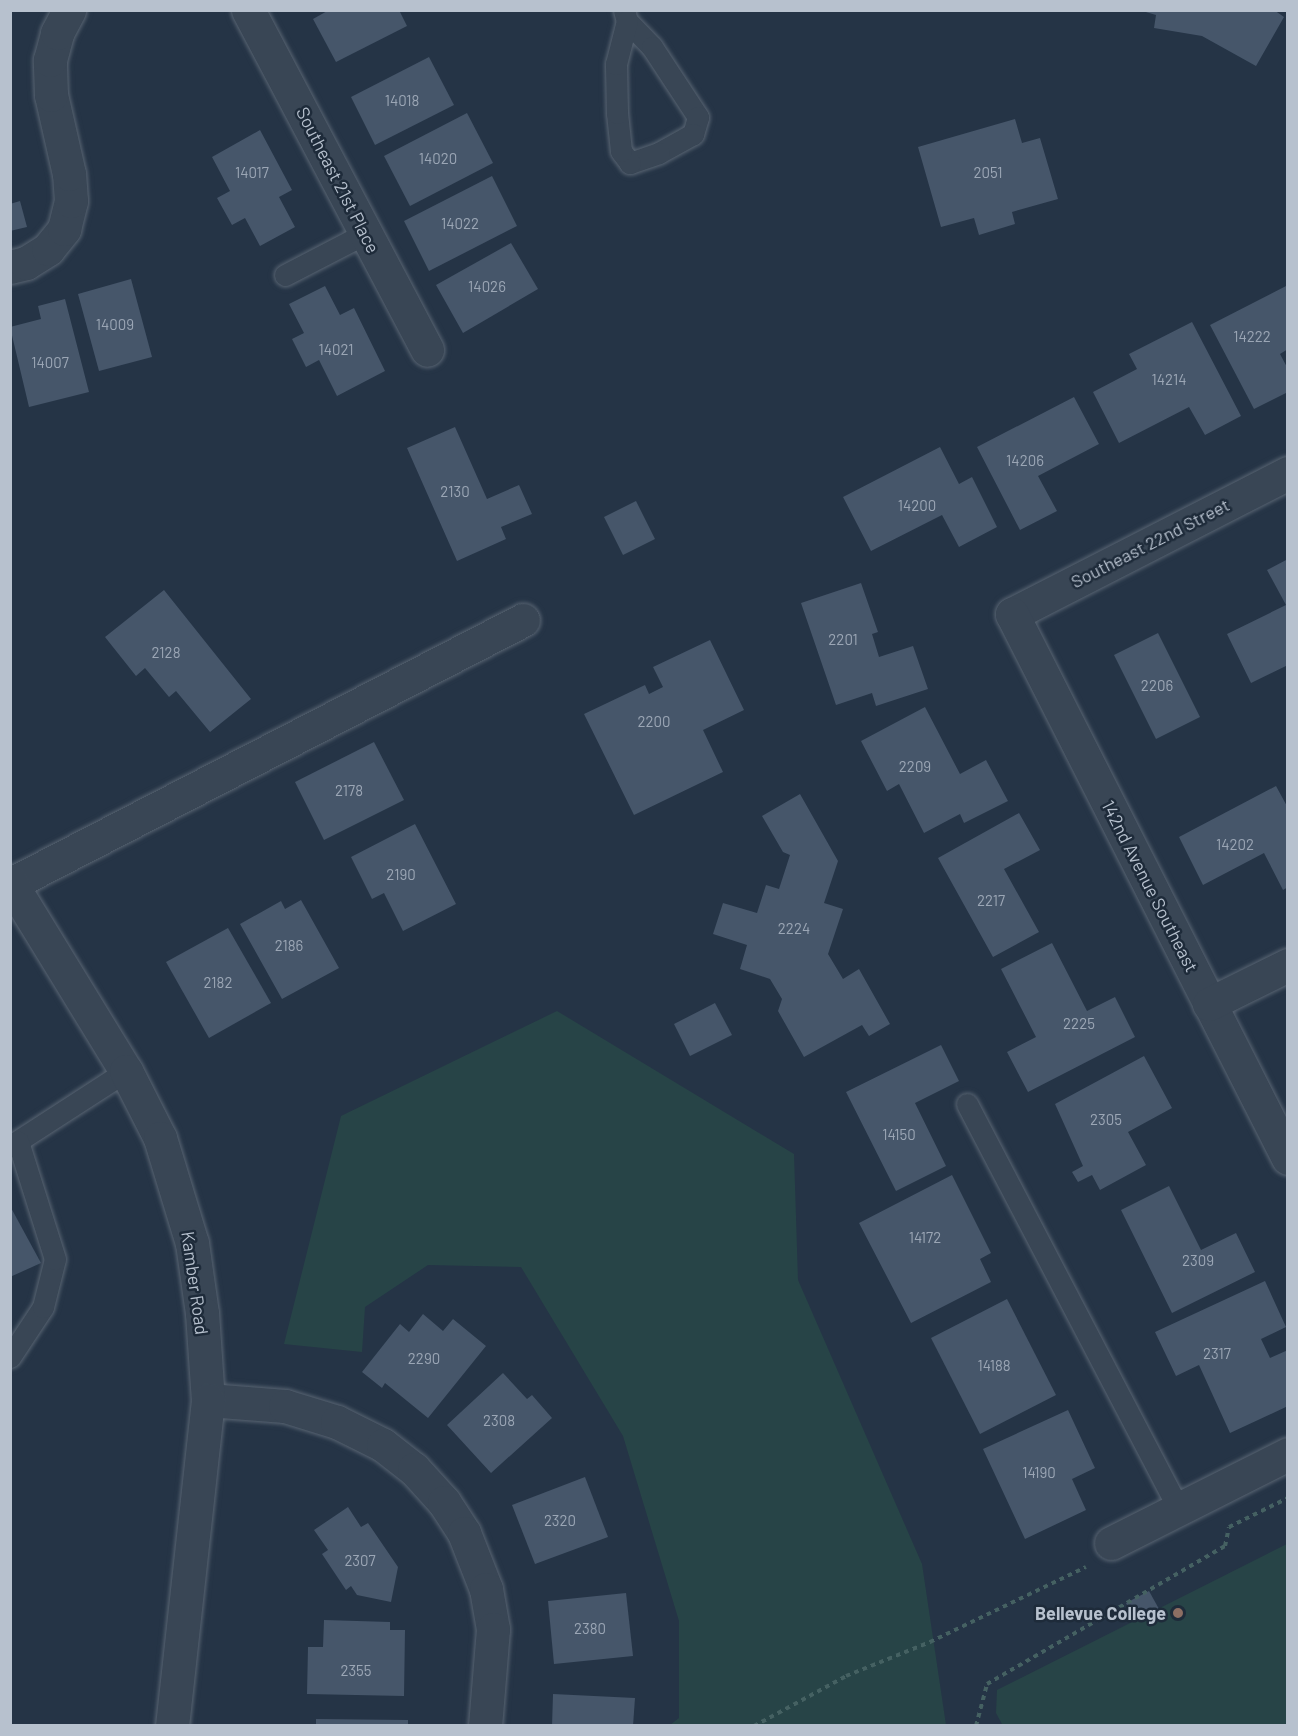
<!DOCTYPE html>
<html>
<head>
<meta charset="utf-8">
<style>
	body { margin:0 }
	#map { position:relative; width:1298px; height:1736px; overflow:hidden; background:#253446; font-family:Barlow,sans-serif }
	div>[style] { position:absolute }
	.green>* { inset:0; background:#274447 }
	.building>* { inset:0; background:#46566a }
	.path>* { height:4px; margin-top:-2px; transform-origin:0; background:repeating-linear-gradient(90deg,#456162 0 4.5px,transparent 0 9px) }
	.roads { filter:drop-shadow(0 0 2px #586472) drop-shadow(0 0 2px #586472) }
	.service>* { height:21px; margin:-10.5px; padding:0 10.5px; transform-origin:10.5px; border-radius:10.5px; background:#394655 }
	.minor>* { height:33px; margin:-16.5px; padding:0 16.5px; transform-origin:16.5px; border-radius:16.5px; background:#394655 }
	.tertiary>* { height:33px; margin:-16.5px; padding:0 16.5px; transform-origin:16.5px; border-radius:16.5px; background:#394655 }
	.dots>* { width:16px; height:16px; translate:-50% -50%; box-sizing:border-box; border:3px solid #1e2b3a; border-radius:50% }
	span { translate:-50% -50%; white-space:nowrap; text-align:center; line-height:1.15; -webkit-text-stroke:5px #1e2b3a; paint-order:stroke }
	.number-label { font-size:15px; color:#9ba6b5 }
	.number-label span { -webkit-text-stroke-width:0 }
	.street-label { font-size:18px; color:#b7c1ce }
	.poi-label { font-size:18px; color:#b7c1ce; font-weight:700 }
	.right { translate:-100% -50%; text-align:right }
	.frame { position:absolute; inset:0; border:12px solid #b7c1ce; pointer-events:none }
</style>
</head>
<body>
<div id="map">
	<div class="green">
		<i style="clip-path:polygon(557px 1011px,794px 1154px,798px 1280px,922px 1564px,946px 1725px,670px 1725px,679px 1718px,679px 1621px,623px 1436px,521px 1267px,428px 1265px,365px 1307px,362px 1352px,284px 1344px,341px 1116px)"></i>
		<i style="clip-path:polygon(1287px 1544px,1287px 1725px,1003px 1726px,996px 1713px,997px 1690px)"></i>
	</div>
	<div class="building">
		<i style="clip-path:polygon(329px 10px,399px 10px,407px 26px,336px 62px,313px 19px)"></i>
		<i style="clip-path:polygon(1139px 10px,1274px 10px,1284px 17px,1256px 66px,1202px 36px,1154px 28px,1156px 15px)"></i>
		<i style="clip-path:polygon(429px 57px,454px 105px,375px 145px,351px 97px)"></i>
		<i style="clip-path:polygon(467px 113px,493px 163px,410px 206px,384px 156px)"></i>
		<i style="clip-path:polygon(1015px 119px,1022px 143px,1040px 138px,1058px 199px,1012px 212px,1015px 224px,979px 235px,974px 218px,941px 227px,918px 147px)"></i>
		<i style="clip-path:polygon(260px 130px,292px 190px,279px 197px,295px 227px,260px 246px,245px 218px,232px 225px,217px 198px,230px 191px,212px 157px)"></i>
		<i style="clip-path:polygon(492px 176px,517px 226px,429px 271px,404px 221px)"></i>
		<i style="clip-path:polygon(20px 201px,27px 227px,10px 231px,10px 204px)"></i>
		<i style="clip-path:polygon(511px 243px,538px 289px,463px 333px,436px 285px)"></i>
		<i style="clip-path:polygon(131px 279px,152px 357px,99px 371px,78px 294px)"></i>
		<i style="clip-path:polygon(1288px 285px,1288px 349px,1280px 354px,1288px 369px,1288px 392px,1254px 409px,1210px 325px)"></i>
		<i style="clip-path:polygon(325px 286px,340px 315px,354px 308px,385px 371px,337px 396px,319px 360px,306px 367px,292px 339px,304px 333px,289px 304px)"></i>
		<i style="clip-path:polygon(65px 299px,89px 392px,29px 407px,10px 327px,41px 319px,38px 306px)"></i>
		<i style="clip-path:polygon(1192px 322px,1241px 416px,1205px 435px,1189px 407px,1119px 443px,1093px 392px,1137px 369px,1129px 354px)"></i>
		<i style="clip-path:polygon(1074px 397px,1099px 444px,1038px 476px,1057px 511px,1020px 530px,977px 447px)"></i>
		<i style="clip-path:polygon(455px 427px,487px 499px,519px 485px,532px 514px,501px 527px,506px 539px,457px 561px,407px 448px)"></i>
		<i style="clip-path:polygon(940px 447px,959px 484px,972px 477px,997px 527px,959px 547px,942px 515px,871px 551px,843px 497px)"></i>
		<i style="clip-path:polygon(636px 501px,655px 539px,623px 555px,604px 517px)"></i>
		<i style="clip-path:polygon(1288px 559px,1288px 665px,1251px 683px,1227px 634px,1286px 605px,1267px 570px)"></i>
		<i style="clip-path:polygon(861px 583px,878px 632px,872px 634px,879px 657px,913px 646px,928px 689px,876px 706px,872px 693px,836px 705px,801px 603px)"></i>
		<i style="clip-path:polygon(164px 590px,251px 699px,210px 732px,176px 691px,169px 697px,145px 668px,136px 676px,105px 637px)"></i>
		<i style="clip-path:polygon(1158px 633px,1200px 717px,1156px 739px,1114px 655px)"></i>
		<i style="clip-path:polygon(710px 640px,744px 710px,703px 730px,723px 772px,634px 815px,584px 714px,645px 685px,649px 694px,663px 687px,653px 667px)"></i>
		<i style="clip-path:polygon(925px 707px,960px 774px,986px 760px,1008px 801px,964px 823px,960px 814px,924px 833px,899px 784px,887px 791px,861px 741px)"></i>
		<i style="clip-path:polygon(374px 742px,404px 800px,324px 840px,295px 782px)"></i>
		<i style="clip-path:polygon(1276px 786px,1288px 808px,1288px 887px,1283px 890px,1264px 853px,1203px 885px,1179px 837px)"></i>
		<i style="clip-path:polygon(800px 794px,838px 861px,824px 903px,843px 909px,828px 954px,843px 979px,859px 969px,890px 1024px,869px 1036px,862px 1025px,804px 1057px,778px 1011px,782px 999px,770px 979px,740px 969px,747px 945px,713px 934px,723px 903px,757px 913px,766px 885px,779px 889px,790px 855px,783px 852px,762px 816px)"></i>
		<i style="clip-path:polygon(1019px 813px,1040px 850px,1004px 869px,1039px 932px,993px 957px,938px 858px)"></i>
		<i style="clip-path:polygon(415px 824px,456px 904px,403px 931px,384px 893px,372px 899px,351px 857px)"></i>
		<i style="clip-path:polygon(301px 900px,339px 968px,282px 999px,240px 924px,281px 901px,285px 909px)"></i>
		<i style="clip-path:polygon(228px 928px,271px 1003px,209px 1038px,166px 962px)"></i>
		<i style="clip-path:polygon(1052px 943px,1087px 1011px,1115px 997px,1135px 1037px,1028px 1092px,1007px 1052px,1036px 1037px,1001px 969px)"></i>
		<i style="clip-path:polygon(715px 1003px,732px 1035px,690px 1056px,674px 1024px)"></i>
		<i style="clip-path:polygon(941px 1045px,959px 1081px,915px 1103px,946px 1166px,896px 1191px,846px 1092px)"></i>
		<i style="clip-path:polygon(1144px 1056px,1172px 1108px,1128px 1132px,1146px 1165px,1100px 1190px,1092px 1175px,1078px 1182px,1072px 1172px,1083px 1166px,1055px 1104px)"></i>
		<i style="clip-path:polygon(952px 1175px,991px 1253px,980px 1259px,991px 1282px,911px 1323px,859px 1223px)"></i>
		<i style="clip-path:polygon(1169px 1186px,1201px 1250px,1236px 1233px,1255px 1272px,1172px 1313px,1121px 1210px)"></i>
		<i style="clip-path:polygon(10px 1206px,41px 1263px,10px 1277px)"></i>
		<i style="clip-path:polygon(1265px 1281px,1286px 1327px,1261px 1339px,1270px 1358px,1288px 1350px,1288px 1406px,1230px 1433px,1199px 1365px,1176px 1376px,1155px 1332px)"></i>
		<i style="clip-path:polygon(1007px 1299px,1056px 1395px,980px 1434px,931px 1338px)"></i>
		<i style="clip-path:polygon(423px 1314px,443px 1331px,453px 1319px,486px 1346px,428px 1418px,385px 1383px,382px 1388px,362px 1372px,400px 1324px,409px 1332px)"></i>
		<i style="clip-path:polygon(503px 1373px,527px 1399px,532px 1395px,552px 1418px,491px 1473px,447px 1425px)"></i>
		<i style="clip-path:polygon(1068px 1410px,1095px 1468px,1072px 1479px,1086px 1510px,1025px 1539px,983px 1449px)"></i>
		<i style="clip-path:polygon(585px 1477px,608px 1537px,535px 1564px,512px 1505px)"></i>
		<i style="clip-path:polygon(348px 1507px,361px 1527px,368px 1523px,398px 1567px,391px 1602px,357px 1595px,351px 1586px,346px 1590px,322px 1554px,328px 1550px,314px 1530px)"></i>
		<i style="clip-path:polygon(1149px 1591px,1159px 1609px,1135px 1621px,1126px 1603px)"></i>
		<i style="clip-path:polygon(626px 1593px,633px 1656px,554px 1664px,548px 1601px)"></i>
		<i style="clip-path:polygon(324px 1620px,390px 1622px,390px 1630px,405px 1630px,404px 1696px,307px 1694px,308px 1647px,323px 1647px)"></i>
		<i style="clip-path:polygon(553px 1694px,635px 1698px,633px 1726px,552px 1726px)"></i>
		<i style="clip-path:polygon(316px 1719px,408px 1720px,408px 1726px,316px 1726px)"></i>
	</div>
	<div class="path">
		<i style="left:754px;top:1726px;width:105px;rotate:-28.5deg"></i>
		<i style="left:846px;top:1676px;width:91px;rotate:-22deg"></i>
		<i style="left:930px;top:1642px;width:173px;rotate:-25.7deg"></i>
		<i style="left:976px;top:1726px;width:43px;rotate:-75.3deg"></i>
		<i style="left:987px;top:1684px;width:275px;rotate:-30.1deg"></i>
		<i style="left:1225px;top:1546px;width:19px;rotate:-78deg"></i>
		<i style="left:1229px;top:1527px;width:66px;rotate:-26.2deg"></i>
	</div>
	<div class="roads">
		<div class="service">
			<i style="left:624px;top:10px;width:11px;rotate:75deg"></i>
			<i style="left:627px;top:21px;width:36px;rotate:46deg"></i>
			<i style="left:652px;top:47px;width:84px;rotate:56.7deg"></i>
			<i style="left:698px;top:117px;width:18px;rotate:106deg"></i>
			<i style="left:693px;top:134px;width:39px;rotate:151deg"></i>
			<i style="left:659px;top:153px;width:31px;rotate:161deg"></i>
			<i style="left:630px;top:163px;width:15px;rotate:-127deg"></i>
			<i style="left:621px;top:151px;width:38px;rotate:-96deg"></i>
			<i style="left:617px;top:113px;width:49px;rotate:-91.2deg"></i>
			<i style="left:616px;top:64px;width:44px;rotate:-75.7deg"></i>
			<i style="left:285px;top:275px;width:91px;rotate:-27.4deg"></i>
			<i style="left:967px;top:1104px;width:457px;rotate:62.4deg"></i>
			<i style="left:10px;top:1146px;width:138px;rotate:-32.9deg"></i>
			<i style="left:10px;top:1357px;width:60px;rotate:-56.6deg"></i>
			<i style="left:43px;top:1307px;width:49px;rotate:-76deg"></i>
			<i style="left:55px;top:1259px;width:123px;rotate:-107.5deg"></i>
		</div>
		<div class="minor">
			<i style="left:248px;top:10px;width:384px;rotate:62.2deg"></i>
			<i style="left:10px;top:267px;width:16px;rotate:-14deg"></i>
			<i style="left:26px;top:263px;width:26px;rotate:-32deg"></i>
			<i style="left:48px;top:249px;width:26px;rotate:-51deg"></i>
			<i style="left:64px;top:229px;width:29px;rotate:-76deg"></i>
			<i style="left:71px;top:201px;width:27px;rotate:-94deg"></i>
			<i style="left:69px;top:174px;width:81px;rotate:-102.8deg"></i>
			<i style="left:51px;top:95px;width:35px;rotate:-92deg"></i>
			<i style="left:50px;top:60px;width:28px;rotate:-75deg"></i>
			<i style="left:57px;top:33px;width:26px;rotate:-62deg"></i>
			<i style="left:1288px;top:473px;width:310px;rotate:152.9deg"></i>
			<i style="left:1012px;top:614px;width:610px;rotate:63.1deg"></i>
			<i style="left:11px;top:884px;width:576px;rotate:-27.28deg"></i>
			<i style="left:1209px;top:1004px;width:88px;rotate:-26.3deg"></i>
			<i style="left:208px;top:1400px;width:77px;rotate:4.5deg"></i>
			<i style="left:285px;top:1406px;width:54px;rotate:17.1deg"></i>
			<i style="left:337px;top:1422px;width:51px;rotate:26.6deg"></i>
			<i style="left:383px;top:1445px;width:39px;rotate:38deg"></i>
			<i style="left:414px;top:1469px;width:45px;rotate:47.7deg"></i>
			<i style="left:444px;top:1502px;width:37px;rotate:57deg"></i>
			<i style="left:464px;top:1533px;width:60px;rotate:68.6deg"></i>
			<i style="left:486px;top:1589px;width:41px;rotate:80.1deg"></i>
			<i style="left:493px;top:1629px;width:97px;rotate:94.7deg"></i>
			<i style="left:1111px;top:1543px;width:198px;rotate:-26.7deg"></i>
		</div>
		<div class="tertiary">
			<i style="left:10px;top:882px;width:222px;rotate:58.5deg"></i>
			<i style="left:126px;top:1071px;width:75px;rotate:63.1deg"></i>
			<i style="left:160px;top:1138px;width:110px;rotate:73.1deg"></i>
			<i style="left:192px;top:1243px;width:71px;rotate:81.9deg"></i>
			<i style="left:202px;top:1313px;width:87px;rotate:86.1deg"></i>
			<i style="left:208px;top:1400px;width:328px;rotate:96.3deg"></i>
		</div>
	</div>
	<div class="dots">
		<i style="left:1178px;top:1613px;background:#8d6e63"></i>
	</div>
	<div class="number-label">
		<span style="left:402px;top:101px">14018</span>
		<span style="left:438px;top:159px">14020</span>
		<span style="left:252px;top:173px">14017</span>
		<span style="left:988px;top:173px">2051</span>
		<span style="left:460px;top:224px">14022</span>
		<span style="left:487px;top:287px">14026</span>
		<span style="left:115px;top:325px">14009</span>
		<span style="left:1252px;top:337px">14222</span>
		<span style="left:336px;top:350px">14021</span>
		<span style="left:50px;top:363px">14007</span>
		<span style="left:1169px;top:380px">14214</span>
		<span style="left:1025px;top:461px">14206</span>
		<span style="left:455px;top:492px">2130</span>
		<span style="left:917px;top:506px">14200</span>
		<span style="left:843px;top:640px">2201</span>
		<span style="left:166px;top:653px">2128</span>
		<span style="left:1157px;top:686px">2206</span>
		<span style="left:654px;top:722px">2200</span>
		<span style="left:915px;top:767px">2209</span>
		<span style="left:349px;top:791px">2178</span>
		<span style="left:1235px;top:845px">14202</span>
		<span style="left:401px;top:875px">2190</span>
		<span style="left:991px;top:901px">2217</span>
		<span style="left:794px;top:929px">2224</span>
		<span style="left:289px;top:946px">2186</span>
		<span style="left:218px;top:983px">2182</span>
		<span style="left:1079px;top:1024px">2225</span>
		<span style="left:1106px;top:1120px">2305</span>
		<span style="left:899px;top:1135px">14150</span>
		<span style="left:925px;top:1238px">14172</span>
		<span style="left:1198px;top:1261px">2309</span>
		<span style="left:1217px;top:1354px">2317</span>
		<span style="left:424px;top:1359px">2290</span>
		<span style="left:994px;top:1366px">14188</span>
		<span style="left:499px;top:1421px">2308</span>
		<span style="left:1039px;top:1473px">14190</span>
		<span style="left:560px;top:1521px">2320</span>
		<span style="left:360px;top:1561px">2307</span>
		<span style="left:590px;top:1629px">2380</span>
		<span style="left:356px;top:1671px">2355</span>
	</div>
	<div class="street-label">
		<span style="left:338px;top:180px;rotate:63deg">Southeast 21st Place</span>
		<span style="left:1150px;top:543px;rotate:-27deg">Southeast 22nd Street</span>
		<span style="left:1150px;top:886px;rotate:63deg">142nd Avenue Southeast</span>
		<span style="left:195px;top:1283px;rotate:82deg">Kamber Road</span>
	</div>
	<div class="poi-label">
		<span class="right" style="left:1166px;top:1613px">Bellevue College</span>
	</div>
	<div class="frame"></div>
</div>
</body>
</html>
